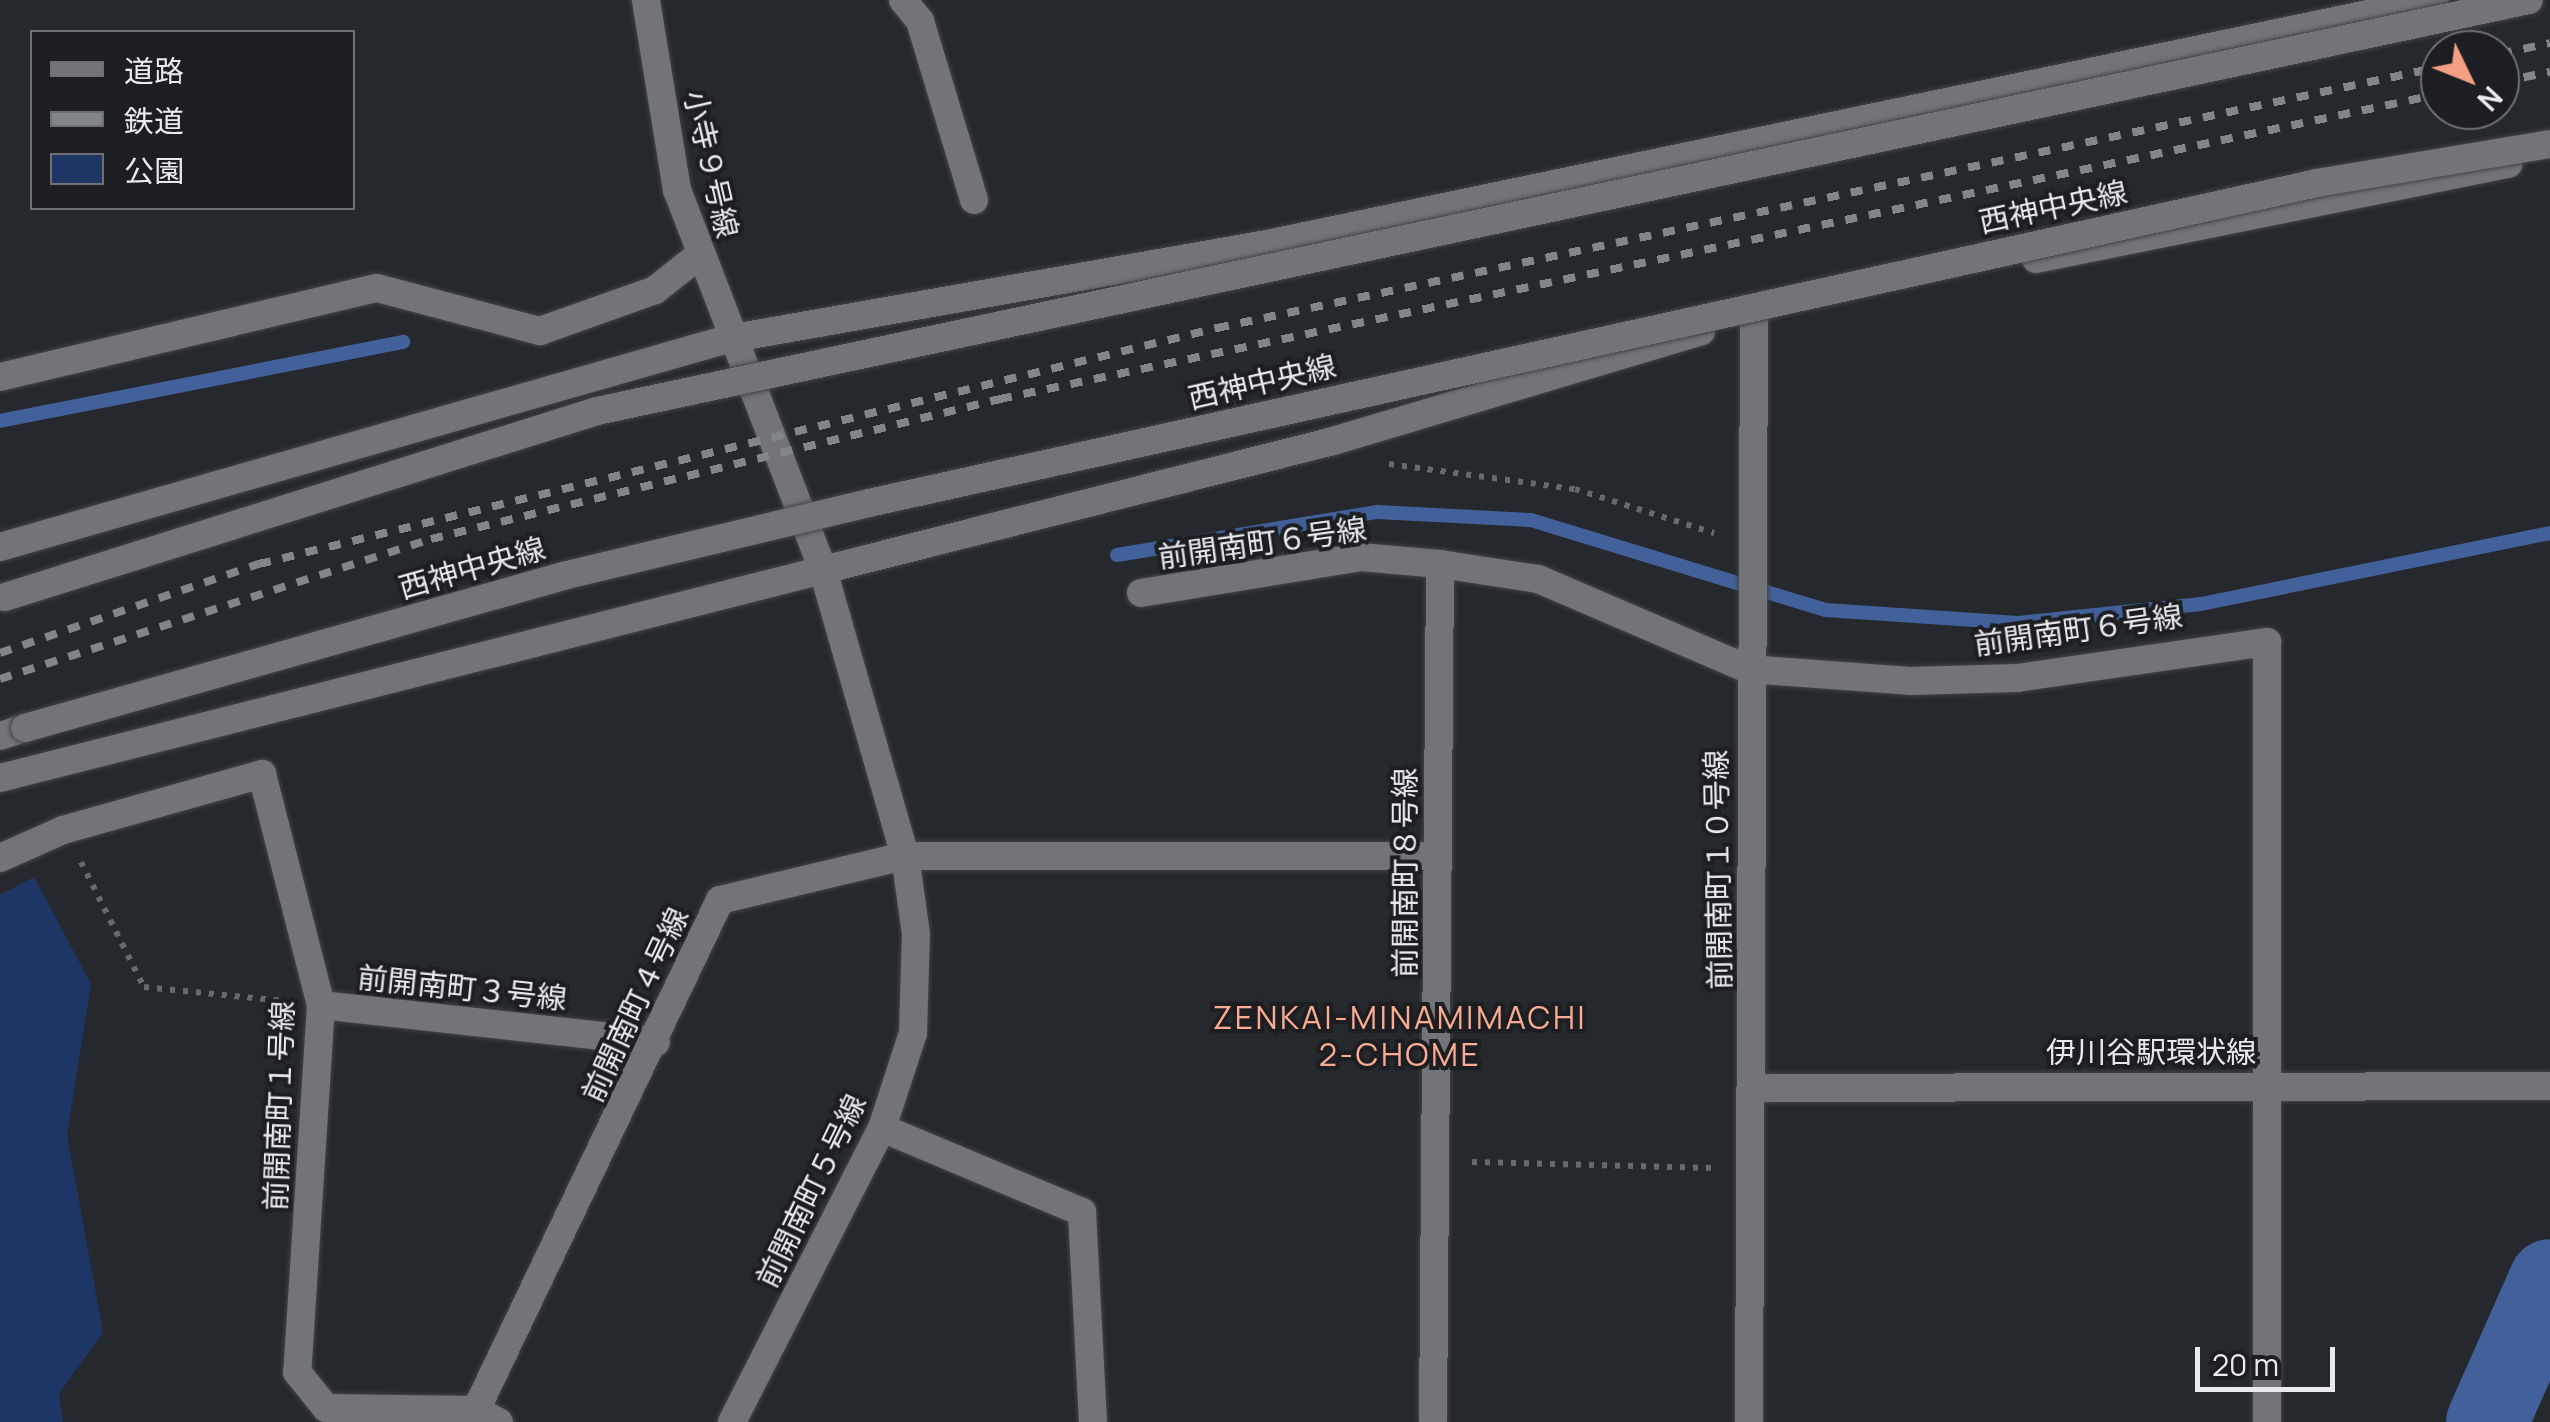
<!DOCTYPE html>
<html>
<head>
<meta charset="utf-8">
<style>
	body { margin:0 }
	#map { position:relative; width:2550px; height:1422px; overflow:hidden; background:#25282c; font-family:Manrope,"Noto Sans JP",sans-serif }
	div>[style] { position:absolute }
	.green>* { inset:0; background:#1e3666 }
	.stream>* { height:14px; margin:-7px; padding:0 7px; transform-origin:7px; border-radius:7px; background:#42619a }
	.river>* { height:82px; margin:-41px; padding:0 41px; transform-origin:41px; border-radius:41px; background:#42619a }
	.path>* { height:6px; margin-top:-3px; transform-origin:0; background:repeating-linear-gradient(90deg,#676a6d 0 5px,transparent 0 13px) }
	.roads { filter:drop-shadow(0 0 2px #434448) drop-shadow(0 0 2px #434448) }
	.minor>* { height:28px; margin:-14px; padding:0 14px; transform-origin:14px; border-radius:14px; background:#727479 }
	.tertiary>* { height:28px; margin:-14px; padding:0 14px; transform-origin:14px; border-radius:14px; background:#727479 }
	.rail>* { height:8px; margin-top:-4px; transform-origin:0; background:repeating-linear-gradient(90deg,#838689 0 12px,transparent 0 24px) }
	.bridges { filter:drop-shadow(0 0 2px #434448) drop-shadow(0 0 2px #434448) }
	.tertiary-bridge>* { height:28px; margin:-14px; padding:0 14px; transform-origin:14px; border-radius:14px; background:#727479 }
	span { translate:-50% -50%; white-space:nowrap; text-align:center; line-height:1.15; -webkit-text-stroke:8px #1c1e22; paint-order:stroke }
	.street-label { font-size:30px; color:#e9eaed }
	.neighbourhood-label { font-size:32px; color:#faab92; letter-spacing:2.5px }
	.legend { position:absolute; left:30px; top:30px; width:325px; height:180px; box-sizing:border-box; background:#1c1e22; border:2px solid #6e7073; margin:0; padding:12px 18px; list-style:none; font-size:30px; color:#e9eaed }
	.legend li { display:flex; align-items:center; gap:20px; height:50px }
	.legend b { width:50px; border:2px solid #6e7073 }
	.north { position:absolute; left:2420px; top:30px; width:100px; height:100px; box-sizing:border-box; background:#1c1e22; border:2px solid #6e7073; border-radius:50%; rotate:133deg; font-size:28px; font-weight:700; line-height:40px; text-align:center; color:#e9eaed }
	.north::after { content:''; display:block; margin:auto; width:35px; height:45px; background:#f39f84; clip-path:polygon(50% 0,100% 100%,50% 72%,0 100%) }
	.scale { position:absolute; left:2195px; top:1347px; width:140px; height:45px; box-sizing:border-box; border:5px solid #e9eaed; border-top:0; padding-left:12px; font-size:30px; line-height:35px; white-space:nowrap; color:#e9eaed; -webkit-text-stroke:8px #1c1e22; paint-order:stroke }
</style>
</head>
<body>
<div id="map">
	<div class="green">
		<i style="clip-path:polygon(34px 877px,91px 984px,67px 1135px,103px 1332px,59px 1394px,63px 1422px,0 1422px,0 895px)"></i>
	</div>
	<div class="stream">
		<i style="left:0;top:421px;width:411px;rotate:-11.1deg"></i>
		<i style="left:1117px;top:555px;width:264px;rotate:-9.4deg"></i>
		<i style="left:1377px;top:512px;width:154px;rotate:3deg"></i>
		<i style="left:1531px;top:520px;width:308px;rotate:17deg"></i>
		<i style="left:1826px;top:610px;width:192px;rotate:3.9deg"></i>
		<i style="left:2018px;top:623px;width:184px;rotate:-5.9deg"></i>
		<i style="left:2201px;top:604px;width:356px;rotate:-11.5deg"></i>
	</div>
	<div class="river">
		<i style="left:2487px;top:1422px;width:155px;rotate:-66.1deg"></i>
	</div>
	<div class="path">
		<i style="left:1389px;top:464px;width:188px;rotate:7.7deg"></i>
		<i style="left:1575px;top:489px;width:146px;rotate:17.6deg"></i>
		<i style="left:81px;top:862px;width:140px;rotate:63.3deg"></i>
		<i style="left:144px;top:987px;width:142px;rotate:5.7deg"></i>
		<i style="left:1472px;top:1162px;width:242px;rotate:1.4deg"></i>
	</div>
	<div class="roads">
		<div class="minor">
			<i style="left:903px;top:0;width:27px;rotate:51deg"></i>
			<i style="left:920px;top:21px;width:187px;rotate:73.2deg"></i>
			<i style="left:2036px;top:259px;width:482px;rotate:-11.4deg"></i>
			<i style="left:728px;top:339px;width:547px;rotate:-10deg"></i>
			<i style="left:1267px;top:244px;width:1193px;rotate:-11.8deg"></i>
			<i style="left:0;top:377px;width:387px;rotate:-13.3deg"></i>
			<i style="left:377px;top:288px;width:169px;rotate:14.8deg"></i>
			<i style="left:540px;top:331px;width:122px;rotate:-19.6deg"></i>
			<i style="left:655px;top:290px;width:55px;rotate:-38.3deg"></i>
			<i style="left:1141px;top:593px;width:222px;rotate:-9.3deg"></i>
			<i style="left:1360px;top:557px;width:80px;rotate:5deg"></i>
			<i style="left:1440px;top:564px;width:99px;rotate:8.7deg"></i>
			<i style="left:1538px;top:579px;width:228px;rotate:23.2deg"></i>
			<i style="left:1748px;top:669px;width:162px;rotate:4.2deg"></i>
			<i style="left:1910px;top:681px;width:107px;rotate:-1.6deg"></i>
			<i style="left:2017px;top:678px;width:253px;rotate:-8.2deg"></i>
			<i style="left:2267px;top:642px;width:780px;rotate:90deg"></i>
			<i style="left:0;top:858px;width:69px;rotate:-24deg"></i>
			<i style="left:63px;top:830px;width:207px;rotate:-15.7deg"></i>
			<i style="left:262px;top:774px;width:238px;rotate:75.7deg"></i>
			<i style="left:321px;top:1005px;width:368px;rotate:93.7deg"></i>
			<i style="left:297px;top:1372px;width:46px;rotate:51.1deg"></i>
			<i style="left:326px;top:1408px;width:150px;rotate:0.8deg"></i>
			<i style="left:476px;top:1410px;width:26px;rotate:28deg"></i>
			<i style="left:321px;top:1005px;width:337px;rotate:6.3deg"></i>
			<i style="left:882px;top:1128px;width:217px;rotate:22.8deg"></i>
			<i style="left:1082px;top:1212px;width:210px;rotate:87deg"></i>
			<i style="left:476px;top:1410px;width:565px;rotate:-64.43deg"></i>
			<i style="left:720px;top:900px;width:190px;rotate:-13.4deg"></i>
			<i style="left:905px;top:856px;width:533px"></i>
			<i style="left:732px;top:1422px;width:330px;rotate:-63deg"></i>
			<i style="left:882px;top:1128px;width:100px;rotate:-71.9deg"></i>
			<i style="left:913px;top:1033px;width:99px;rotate:-88.3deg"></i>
			<i style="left:916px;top:934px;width:79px;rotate:-98deg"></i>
			<i style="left:905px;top:856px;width:298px;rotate:-106deg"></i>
			<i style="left:823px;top:570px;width:526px;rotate:-14.19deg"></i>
			<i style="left:1333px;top:441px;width:384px;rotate:-16.6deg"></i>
			<i style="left:1433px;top:1422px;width:858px;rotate:-89.53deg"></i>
		</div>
		<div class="tertiary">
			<i style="left:0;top:547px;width:757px;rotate:-15.95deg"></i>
			<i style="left:0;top:736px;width:26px;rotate:-18deg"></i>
			<i style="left:0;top:778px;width:849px;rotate:-14.18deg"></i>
			<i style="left:823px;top:570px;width:407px;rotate:-111deg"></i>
			<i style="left:677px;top:190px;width:193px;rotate:-99.3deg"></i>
			<i style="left:1752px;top:1088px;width:798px;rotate:-0.14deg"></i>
			<i style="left:1749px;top:1422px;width:1105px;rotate:-89.74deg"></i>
		</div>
	</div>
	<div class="rail">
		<i style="left:2500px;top:54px;width:51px;rotate:-12.4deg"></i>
		<i style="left:2500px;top:82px;width:51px;rotate:-11.3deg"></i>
		<i style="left:0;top:653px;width:274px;rotate:-19deg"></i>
		<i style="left:259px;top:564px;width:987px;rotate:-13.84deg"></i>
		<i style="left:1217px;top:328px;width:1251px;rotate:-12.05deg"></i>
		<i style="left:0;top:679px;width:453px;rotate:-18deg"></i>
		<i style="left:431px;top:539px;width:586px;rotate:-13.82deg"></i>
		<i style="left:1000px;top:399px;width:1472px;rotate:-11.96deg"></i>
	</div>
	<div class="bridges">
		<div class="tertiary-bridge">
			<i style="left:5px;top:597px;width:621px;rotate:-17.44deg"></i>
			<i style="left:597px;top:411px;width:1975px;rotate:-12.01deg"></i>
			<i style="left:25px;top:728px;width:563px;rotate:-15.76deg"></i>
			<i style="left:567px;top:575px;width:310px;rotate:-13.4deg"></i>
			<i style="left:869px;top:503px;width:1483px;rotate:-12.46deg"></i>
			<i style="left:2317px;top:183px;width:236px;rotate:-9.5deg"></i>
		</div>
	</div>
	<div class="street-label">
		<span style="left:711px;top:164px;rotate:77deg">小寺９号線</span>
		<span style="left:2053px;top:207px;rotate:-12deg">西神中央線</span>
		<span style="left:1262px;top:382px;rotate:-13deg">西神中央線</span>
		<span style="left:1262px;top:543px;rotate:-8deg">前開南町６号線</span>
		<span style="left:472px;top:568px;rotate:-16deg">西神中央線</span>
		<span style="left:2078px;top:630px;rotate:-8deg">前開南町６号線</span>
		<span style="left:1718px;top:870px;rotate:-91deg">前開南町１０号線</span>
		<span style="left:1405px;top:873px;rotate:-90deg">前開南町８号線</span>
		<span style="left:462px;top:988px;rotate:6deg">前開南町３号線</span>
		<span style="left:635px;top:1005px;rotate:-65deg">前開南町４号線</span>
		<span style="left:2151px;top:1052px">伊川谷駅環状線</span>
		<span style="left:279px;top:1106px;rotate:-88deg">前開南町１号線</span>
		<span style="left:811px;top:1191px;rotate:-64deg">前開南町５号線</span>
	</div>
	<div class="neighbourhood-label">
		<span style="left:1400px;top:1036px">ZENKAI-MINAMIMACHI<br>2-CHOME</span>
	</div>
	<ul class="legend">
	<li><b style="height:12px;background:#727479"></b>道路</li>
	<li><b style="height:12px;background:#838689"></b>鉄道</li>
	<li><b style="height:28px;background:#1e3666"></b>公園</li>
	</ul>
	<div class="north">N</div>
	<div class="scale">20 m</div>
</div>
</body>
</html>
